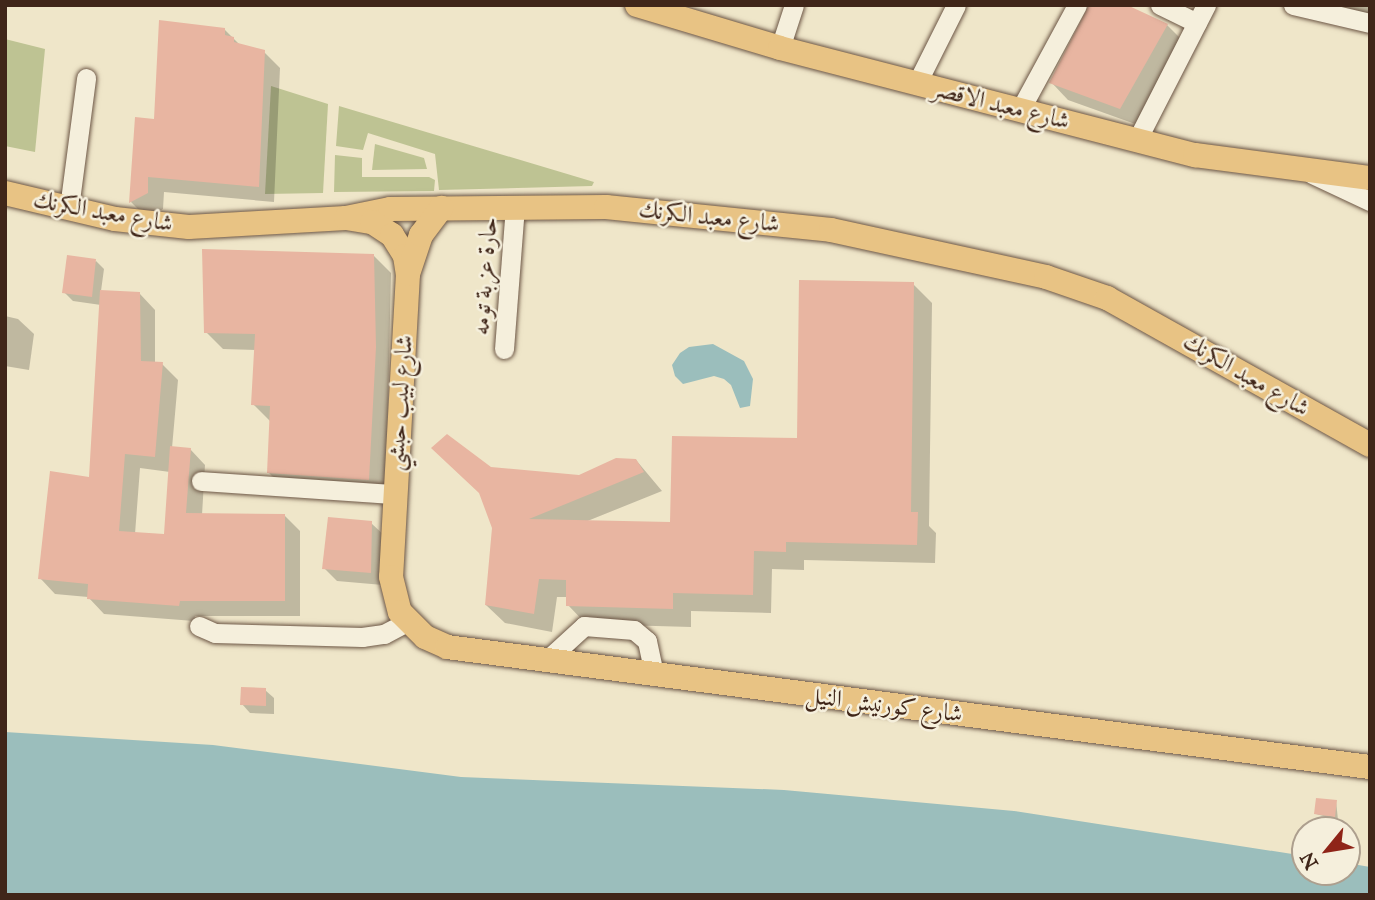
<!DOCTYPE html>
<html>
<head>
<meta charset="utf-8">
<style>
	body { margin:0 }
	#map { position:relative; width:1375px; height:900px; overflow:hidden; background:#efe6c9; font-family:"IM FELL Great Primer",Amiri,serif }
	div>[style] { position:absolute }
	.green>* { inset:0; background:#bec393 }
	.water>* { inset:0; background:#9bbebc }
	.shadow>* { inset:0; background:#0003 }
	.building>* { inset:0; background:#e8b5a1 }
	.roads { filter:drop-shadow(0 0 2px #6c5645) drop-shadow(0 0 2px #6c5645) }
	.minor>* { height:19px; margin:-9.5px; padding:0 9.5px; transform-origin:9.5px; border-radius:9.5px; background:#f5efdc }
	.major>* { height:24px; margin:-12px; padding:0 12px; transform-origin:12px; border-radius:12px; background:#e8c384 }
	span { translate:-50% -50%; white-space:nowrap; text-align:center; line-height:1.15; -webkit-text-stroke:5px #f5efdc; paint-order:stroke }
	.street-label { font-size:24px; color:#402619 }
	.frame { position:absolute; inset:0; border:7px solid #402619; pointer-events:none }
	.north { position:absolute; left:1291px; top:816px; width:70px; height:70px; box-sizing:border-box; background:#f5efdc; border:2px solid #ad9f8e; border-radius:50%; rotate:240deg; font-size:19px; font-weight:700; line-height:28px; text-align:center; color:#402619 }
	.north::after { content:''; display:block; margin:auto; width:24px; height:32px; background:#8f2418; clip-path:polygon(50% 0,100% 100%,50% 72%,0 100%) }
</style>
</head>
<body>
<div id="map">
	<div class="green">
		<i style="clip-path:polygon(5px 39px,45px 49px,35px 152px,5px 146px)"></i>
		<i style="clip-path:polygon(271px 86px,328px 104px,323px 193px,265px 194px)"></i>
		<i style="clip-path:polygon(339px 106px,594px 182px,592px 186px,439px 190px,435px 154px,368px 133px,363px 150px,336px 146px)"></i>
		<i style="clip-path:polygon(375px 144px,424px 158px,427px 169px,372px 170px)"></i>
		<i style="clip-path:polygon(335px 155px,362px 158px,362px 177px,429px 177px,435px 180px,434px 191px,334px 192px)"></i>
	</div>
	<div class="water">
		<i style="clip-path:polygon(713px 344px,744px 361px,753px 379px,750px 406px,740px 408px,731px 385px,724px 379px,714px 376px,683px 384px,675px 376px,672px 365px,680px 353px,689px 347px)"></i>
		<i style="clip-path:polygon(5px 732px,213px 745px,461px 777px,784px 790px,1014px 811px,1305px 856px,1305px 872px,1347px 872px,1347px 863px,1370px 867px,1370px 895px,5px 895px)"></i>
	</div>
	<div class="shadow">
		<i style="clip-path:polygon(1089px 5px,1122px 5px,1167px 25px,1185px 43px,1138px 125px,1068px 100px,1051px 82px)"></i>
		<i style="clip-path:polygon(1321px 5px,1370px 5px,1370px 15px)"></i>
		<i style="clip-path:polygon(225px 30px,241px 46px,264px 52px,280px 68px,274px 202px,164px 192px,163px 209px,147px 218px,131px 202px,136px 119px,155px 121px)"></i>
		<i style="clip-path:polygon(374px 256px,391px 273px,386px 497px,286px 490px,268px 472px,271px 422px,253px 404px,256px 350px,223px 349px,206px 332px)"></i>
		<i style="clip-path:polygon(evenodd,96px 261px,104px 269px,101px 291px,140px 294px,155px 310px,155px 364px,162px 364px,178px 380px,172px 448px,190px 449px,205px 465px,202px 515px,284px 515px,300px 531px,300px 616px,195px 616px,194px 621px,104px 614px,88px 597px,55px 594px,40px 578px,91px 479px,101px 305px,73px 301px,64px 292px,96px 261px,140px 468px,170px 472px,165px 536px,135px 534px,140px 468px)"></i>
		<i style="clip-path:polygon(913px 284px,932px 303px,929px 526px,936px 533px,935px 563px,804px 560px,804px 570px,772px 569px,771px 613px,691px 611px,691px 627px,586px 624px,568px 605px,568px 597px,557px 597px,552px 632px,505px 623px,486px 605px,493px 528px,490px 469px,580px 477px,636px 460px,662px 491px,585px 522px,672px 524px,799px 440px)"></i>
		<i style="clip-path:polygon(5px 316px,18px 319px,34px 334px,29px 370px,5px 366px)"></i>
		<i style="clip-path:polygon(371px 523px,385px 536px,383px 585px,337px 581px,324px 568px)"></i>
		<i style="clip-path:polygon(265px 690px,274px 698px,274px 714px,250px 713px,242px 704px)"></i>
		<i style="clip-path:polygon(1336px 801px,1338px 820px,1316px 814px)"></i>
	</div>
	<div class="building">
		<i style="clip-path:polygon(1089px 5px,1127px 5px,1168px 24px,1120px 109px,1049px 83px)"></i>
		<i style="clip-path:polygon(159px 20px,225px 28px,225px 35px,234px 37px,234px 42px,265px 50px,259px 187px,148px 177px,148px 193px,129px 203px,135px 117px,154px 119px)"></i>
		<i style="clip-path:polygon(202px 249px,374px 254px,376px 347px,369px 480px,267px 473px,270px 406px,251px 405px,255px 334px,204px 333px)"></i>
		<i style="clip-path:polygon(67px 255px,96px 259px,92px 297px,62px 293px)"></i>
		<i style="clip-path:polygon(799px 280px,914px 282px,911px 512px,918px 512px,917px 545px,786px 542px,786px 552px,754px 551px,753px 595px,673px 593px,673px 609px,566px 606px,566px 580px,539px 579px,534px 614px,485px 605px,492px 528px,479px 493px,431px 448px,447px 434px,491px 467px,579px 475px,616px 458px,636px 459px,644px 472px,529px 519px,670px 522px,672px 436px,797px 438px)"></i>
		<i style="clip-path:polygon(100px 290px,140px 292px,141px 361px,163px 362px,155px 457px,125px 454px,119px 531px,164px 534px,170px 446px,191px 448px,186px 513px,285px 514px,285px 601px,180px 601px,179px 606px,87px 599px,88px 584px,38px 579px,50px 471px,89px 477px)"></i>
		<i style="clip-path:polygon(328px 517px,372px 521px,371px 573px,322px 569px)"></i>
		<i style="clip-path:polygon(241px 687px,266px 688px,266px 706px,240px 705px)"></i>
		<i style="clip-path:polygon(1316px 798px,1337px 800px,1335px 817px,1314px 814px)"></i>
	</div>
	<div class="roads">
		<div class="minor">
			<i style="left:1160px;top:5px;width:41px;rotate:25.9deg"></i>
			<i style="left:1293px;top:5px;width:79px;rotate:13.2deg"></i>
			<i style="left:780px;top:48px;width:45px;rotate:-72deg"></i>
			<i style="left:917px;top:83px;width:87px;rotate:-63.4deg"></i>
			<i style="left:1020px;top:110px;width:119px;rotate:-61.5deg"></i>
			<i style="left:1137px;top:140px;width:152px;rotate:-62.9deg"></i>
			<i style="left:1312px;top:174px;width:64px;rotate:25deg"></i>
			<i style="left:69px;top:208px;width:131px;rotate:-82.5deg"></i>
			<i style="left:504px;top:349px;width:142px;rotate:-85.6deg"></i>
			<i style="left:201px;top:481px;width:193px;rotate:3.9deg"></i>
			<i style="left:199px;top:626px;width:17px;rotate:24deg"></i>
			<i style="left:215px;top:633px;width:147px;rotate:1.6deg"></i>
			<i style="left:362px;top:637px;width:22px;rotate:-8deg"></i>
			<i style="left:384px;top:634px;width:26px;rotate:-28deg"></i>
			<i style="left:548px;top:659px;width:49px;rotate:-42.5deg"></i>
			<i style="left:584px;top:626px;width:50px;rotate:4.6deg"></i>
			<i style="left:634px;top:630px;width:17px;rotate:40deg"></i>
			<i style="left:647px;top:641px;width:34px;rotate:78deg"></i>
		</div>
		<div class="major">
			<i style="left:637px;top:5px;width:149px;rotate:16.7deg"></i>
			<i style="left:780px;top:48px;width:429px;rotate:14.5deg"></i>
			<i style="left:1195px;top:155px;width:177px;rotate:7.5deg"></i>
			<i style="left:5px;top:193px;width:113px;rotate:13.3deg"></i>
			<i style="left:115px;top:219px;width:74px;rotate:6.2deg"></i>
			<i style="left:189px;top:227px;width:157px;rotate:-3.3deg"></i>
			<i style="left:346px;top:218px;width:45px;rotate:-11.6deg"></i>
			<i style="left:390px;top:209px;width:216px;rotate:-0.5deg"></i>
			<i style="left:606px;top:207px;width:226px;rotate:5.8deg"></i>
			<i style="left:831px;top:230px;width:220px;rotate:12.3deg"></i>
			<i style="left:1046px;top:277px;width:65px;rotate:19deg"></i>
			<i style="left:1107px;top:298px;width:301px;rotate:29.2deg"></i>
			<i style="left:346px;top:218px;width:26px;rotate:9deg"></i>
			<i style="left:372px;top:222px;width:24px;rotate:33deg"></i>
			<i style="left:392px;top:235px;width:25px;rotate:58deg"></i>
			<i style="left:405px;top:256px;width:18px;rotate:81deg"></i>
			<i style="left:408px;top:274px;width:303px;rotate:93.2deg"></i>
			<i style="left:391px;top:577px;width:36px;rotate:76deg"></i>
			<i style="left:400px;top:612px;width:35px;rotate:45deg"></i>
			<i style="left:425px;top:637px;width:24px;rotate:24deg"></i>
			<i style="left:447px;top:647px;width:931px;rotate:7.41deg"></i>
			<i style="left:408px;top:274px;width:41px;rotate:-71.6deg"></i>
			<i style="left:421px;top:235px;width:34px;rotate:-53deg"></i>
		</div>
	</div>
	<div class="street-label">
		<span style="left:1001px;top:105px;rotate:14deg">شارع معبد الاقصر</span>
		<span style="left:103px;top:212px;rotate:10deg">شارع معبد الكرنك</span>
		<span style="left:709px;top:217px;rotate:6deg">شارع معبد الكرنك</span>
		<span style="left:485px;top:276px;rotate:-86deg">حارة عزبة تومه</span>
		<span style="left:1246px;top:375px;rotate:30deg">شارع معبد الكرنك</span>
		<span style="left:400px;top:403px;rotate:-86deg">شارع لبيب حبشي</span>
		<span style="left:884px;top:705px;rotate:7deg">شارع كورنيش النيل</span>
	</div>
	<div class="frame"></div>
	<div class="north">N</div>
</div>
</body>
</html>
